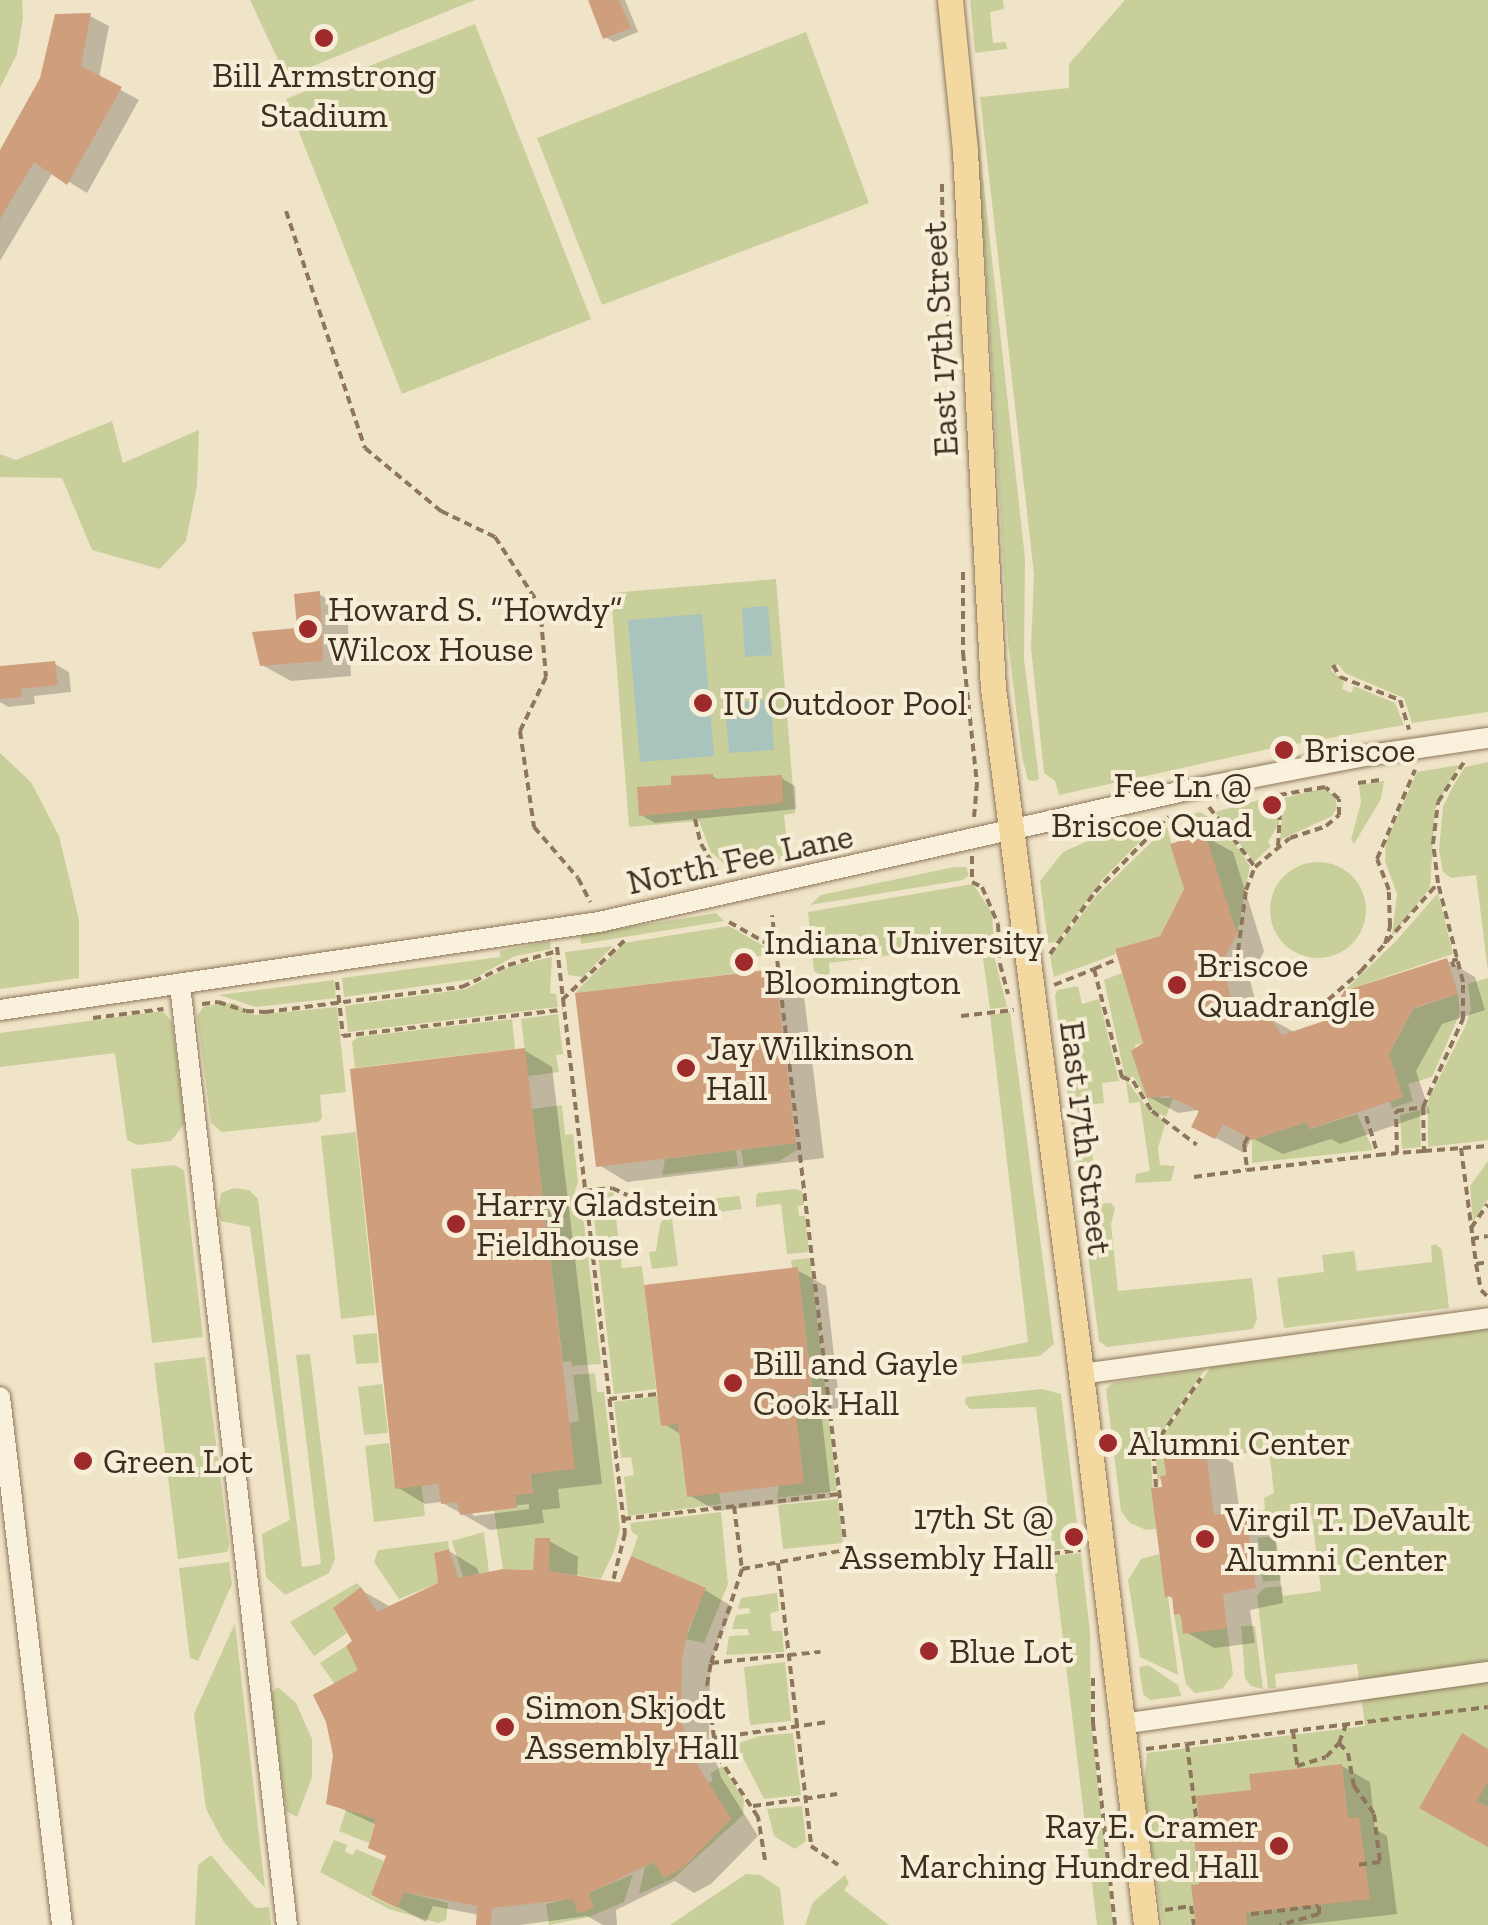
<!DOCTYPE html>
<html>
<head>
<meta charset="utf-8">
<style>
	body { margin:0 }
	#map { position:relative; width:1488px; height:1925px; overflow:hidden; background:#f0e4c8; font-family:"Zilla Slab",serif }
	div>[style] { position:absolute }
	.green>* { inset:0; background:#c9cf9b }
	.round { border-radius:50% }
	.water>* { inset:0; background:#a9c4bc }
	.shadow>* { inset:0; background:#0003 }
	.building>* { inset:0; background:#cf9f7d }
	.path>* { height:4px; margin-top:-2px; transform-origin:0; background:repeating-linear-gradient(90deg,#8d765c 0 8px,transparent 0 13px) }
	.roads { filter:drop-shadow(0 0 2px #8d765c) drop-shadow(0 0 2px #8d765c) }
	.minor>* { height:20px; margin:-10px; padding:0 10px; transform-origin:10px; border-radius:10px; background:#faf1dc }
	.major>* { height:25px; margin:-12.5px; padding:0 12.5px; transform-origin:12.5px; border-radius:12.5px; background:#f3d9a0 }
	.dots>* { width:28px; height:28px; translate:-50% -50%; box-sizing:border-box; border:5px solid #f7eed8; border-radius:50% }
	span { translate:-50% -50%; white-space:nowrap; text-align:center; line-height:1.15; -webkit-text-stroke:8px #f7eed8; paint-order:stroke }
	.poi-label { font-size:35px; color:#3d2e20 }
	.left { translate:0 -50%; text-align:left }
	.right { translate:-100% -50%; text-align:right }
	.street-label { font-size:35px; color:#3d2e20 }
</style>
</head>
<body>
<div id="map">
	<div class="green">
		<i style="clip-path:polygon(0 0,22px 0,23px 17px,17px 54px,0 88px)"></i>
		<i style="clip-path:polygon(250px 0,475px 0,286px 77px)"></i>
		<i style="clip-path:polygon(970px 0,1003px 0,1004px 9px,990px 12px,993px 43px,1006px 42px,1007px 49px,975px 53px)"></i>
		<i style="clip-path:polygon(1125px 0,1488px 0,1488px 712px,1412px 723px,1404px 698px,1345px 673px,1338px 664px,1331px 670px,1344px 682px,1342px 689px,1351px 693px,1354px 686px,1395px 703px,1404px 725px,1273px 748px,1059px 795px,1055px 781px,1044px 773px,1031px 648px,1034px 574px,980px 97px,1069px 88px,1069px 64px)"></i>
		<i style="clip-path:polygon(475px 24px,591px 319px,402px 394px,286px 99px)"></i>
		<i style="clip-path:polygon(806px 32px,869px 203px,602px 305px,537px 138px)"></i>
		<i style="clip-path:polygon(972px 78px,1025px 558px,1024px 659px,1039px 779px,1034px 781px,1028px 780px,1022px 757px,1008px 642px,985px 255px,968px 81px)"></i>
		<i style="clip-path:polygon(112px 421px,123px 463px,199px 430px,197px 486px,186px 541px,160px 569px,92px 550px,62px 478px,0 477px,0 454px,16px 460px)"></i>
		<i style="clip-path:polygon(776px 579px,795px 813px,784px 815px,789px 858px,728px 867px,711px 852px,699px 821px,629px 827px,611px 593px)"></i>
		<i style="clip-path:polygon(0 753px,31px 782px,59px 836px,79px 920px,79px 978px,0 989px)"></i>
		<i style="clip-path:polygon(1488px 762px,1488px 972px,1476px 875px,1451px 878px,1443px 872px,1439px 850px,1443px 807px,1453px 786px,1465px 767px)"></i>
		<i style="clip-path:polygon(1459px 765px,1435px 809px,1430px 888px,1392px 936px,1397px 894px,1385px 861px,1386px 842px,1417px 772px)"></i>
		<i style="clip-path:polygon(1384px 781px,1381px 799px,1354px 844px,1351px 840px,1361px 802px,1359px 785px)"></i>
		<i style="clip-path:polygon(1324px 788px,1335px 796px,1337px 808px,1332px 816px,1280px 840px,1284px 798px)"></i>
		<i style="clip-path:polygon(1259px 800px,1265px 814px,1279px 813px,1279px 824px,1268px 842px,1271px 846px,1254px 862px,1215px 812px)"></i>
		<i style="clip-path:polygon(1200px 812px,1223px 826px,1250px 866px,1237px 934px,1204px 833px,1195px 836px,1188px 815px)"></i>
		<i style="clip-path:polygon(1158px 823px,1102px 880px,1057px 942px,1048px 943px,1040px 881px,1063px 852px,1099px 836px)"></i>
		<i style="clip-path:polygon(1167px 827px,1184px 889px,1160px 936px,1115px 949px,1116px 954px,1054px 977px,1050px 956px,1097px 895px)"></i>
		<i class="round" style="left:1270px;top:862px;width:96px;height:96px"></i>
		<i style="clip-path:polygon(954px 867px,966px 867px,969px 875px,963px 880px,810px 905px,821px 895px)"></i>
		<i style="clip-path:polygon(973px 884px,992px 913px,995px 960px,1007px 1007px,990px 1009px,981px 944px,829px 963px,830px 976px,825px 978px,814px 971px,808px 912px)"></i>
		<i style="clip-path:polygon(1438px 893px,1453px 954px,1344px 991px,1396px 941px)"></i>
		<i style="clip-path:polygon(716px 913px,724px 921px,581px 944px,580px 935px)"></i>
		<i style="clip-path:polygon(729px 926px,769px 949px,767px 955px,737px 959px,738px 973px,575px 993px,624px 943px)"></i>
		<i style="clip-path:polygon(550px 941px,551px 949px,515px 956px,473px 979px,344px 997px,342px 978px,500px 957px,500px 951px)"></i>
		<i style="clip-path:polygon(613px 946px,583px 977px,568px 975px,565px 952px)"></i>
		<i style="clip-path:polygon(552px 957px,550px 993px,556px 994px,558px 1007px,348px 1032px,345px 1006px,466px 989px,511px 966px)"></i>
		<i style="clip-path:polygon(1122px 973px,1143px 1043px,1135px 1045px,1136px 1050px,1160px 1098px,1173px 1098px,1166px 1117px,1155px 1112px,1134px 1077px,1125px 1077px,1104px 980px)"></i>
		<i style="clip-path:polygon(1488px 978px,1488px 1140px,1428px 1147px,1428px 1100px,1465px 1027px,1471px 1009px,1468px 984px)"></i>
		<i style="clip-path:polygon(334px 980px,336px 998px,256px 1007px,219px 995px)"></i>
		<i style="clip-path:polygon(1078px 986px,1082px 1004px,1099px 999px,1119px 1081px,1102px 1083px,1104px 1103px,1086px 1105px,1099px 1204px,1111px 1203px,1115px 1208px,1111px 1224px,1118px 1291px,1252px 1278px,1257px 1319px,1253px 1329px,1107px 1347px,1099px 1341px,1055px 996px,1057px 990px)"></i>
		<i style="clip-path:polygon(1458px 994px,1460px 1013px,1432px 1077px,1408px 1084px,1413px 1101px,1392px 1108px,1390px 1101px,1402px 1097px,1389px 1054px,1413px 1009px)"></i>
		<i style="clip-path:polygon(234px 1003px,254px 1015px,337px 1007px,346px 1092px,320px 1095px,322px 1118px,318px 1122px,222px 1132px,211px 1123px,197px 1016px,204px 1006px)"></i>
		<i style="clip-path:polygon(163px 1011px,172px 1022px,185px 1123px,171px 1141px,138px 1145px,127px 1140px,115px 1053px,0 1067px,0 1033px)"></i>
		<i style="clip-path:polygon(1010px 1012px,1054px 1344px,1040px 1356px,962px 1364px,962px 1356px,1028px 1342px,990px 1015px)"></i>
		<i style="clip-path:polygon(558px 1014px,563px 1054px,556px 1055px,559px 1072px,528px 1076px,521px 1019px)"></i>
		<i style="clip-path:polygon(512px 1019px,515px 1049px,355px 1068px,352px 1042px,358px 1037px)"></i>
		<i style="clip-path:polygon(1126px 1080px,1149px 1110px,1166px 1121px,1158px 1148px,1160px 1165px,1175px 1166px,1171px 1181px,1135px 1183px,1136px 1174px,1150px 1171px,1140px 1102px,1129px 1103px)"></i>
		<i style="clip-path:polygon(562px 1105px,565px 1135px,573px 1134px,578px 1182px,573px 1198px,584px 1223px,601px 1364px,572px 1366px,571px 1361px,563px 1362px,532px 1109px)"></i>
		<i style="clip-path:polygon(1420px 1110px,1421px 1147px,1402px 1149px,1400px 1115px)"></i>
		<i style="clip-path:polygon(1357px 1114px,1373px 1150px,1252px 1163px,1252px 1140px,1307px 1122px,1310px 1129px)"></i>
		<i style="clip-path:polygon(356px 1132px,375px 1315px,341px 1319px,321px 1136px)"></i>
		<i style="clip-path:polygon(796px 1143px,797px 1150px,779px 1161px,744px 1166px,741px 1150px)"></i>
		<i style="clip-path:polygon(736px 1150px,738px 1166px,662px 1175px,665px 1159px)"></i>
		<i style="clip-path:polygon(1488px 1161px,1488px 1199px,1473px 1222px,1470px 1186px)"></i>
		<i style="clip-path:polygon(174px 1165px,184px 1170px,203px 1337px,152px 1343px,131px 1169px)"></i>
		<i style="clip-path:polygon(234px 1188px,249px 1190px,258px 1199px,302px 1567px,321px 1564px,296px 1355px,310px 1354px,335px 1559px,329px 1573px,285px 1595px,266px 1577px,262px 1534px,290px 1520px,250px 1227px,221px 1221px,218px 1214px,221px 1193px)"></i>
		<i style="clip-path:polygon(795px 1189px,802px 1191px,804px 1205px,798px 1206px,799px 1216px,805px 1216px,809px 1252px,787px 1254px,781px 1204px,756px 1207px,756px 1199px,757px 1193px)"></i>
		<i style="clip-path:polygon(613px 1192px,622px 1268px,642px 1266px,656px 1389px,614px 1394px,594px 1219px,600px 1218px,597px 1194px)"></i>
		<i style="clip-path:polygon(739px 1196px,742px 1209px,672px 1218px,678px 1266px,652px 1269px,649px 1252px,656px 1251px,660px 1225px,667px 1212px,688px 1201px)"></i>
		<i style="clip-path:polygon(1436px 1244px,1442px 1250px,1449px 1308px,1284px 1328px,1277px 1278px,1324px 1272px,1322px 1255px,1354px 1251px,1357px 1271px,1432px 1262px,1431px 1246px)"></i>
		<i style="clip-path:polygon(810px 1258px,823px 1370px,810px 1371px,798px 1268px,792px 1268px,791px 1260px)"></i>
		<i style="clip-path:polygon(1488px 1329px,1488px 1925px,1163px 1925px,1143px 1793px,1147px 1753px,1365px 1726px,1357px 1664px,1275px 1674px,1276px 1688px,1268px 1688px,1257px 1596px,1264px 1588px,1282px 1586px,1283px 1596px,1321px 1591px,1312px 1516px,1274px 1521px,1274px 1532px,1258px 1534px,1255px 1511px,1265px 1510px,1264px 1498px,1274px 1493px,1269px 1450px,1207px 1458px,1205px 1445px,1164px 1450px,1166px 1475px,1160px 1476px,1158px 1487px,1155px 1447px,1211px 1367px)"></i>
		<i style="clip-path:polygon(377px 1333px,379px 1363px,356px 1364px,353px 1335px)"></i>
		<i style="clip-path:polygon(205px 1357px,229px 1545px,227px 1552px,178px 1559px,154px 1363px)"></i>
		<i style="clip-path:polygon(1206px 1368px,1150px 1449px,1156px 1529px,1146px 1530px,1130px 1523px,1121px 1511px,1106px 1389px,1113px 1383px)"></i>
		<i style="clip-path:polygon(595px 1373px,597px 1392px,604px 1392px,620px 1529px,614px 1551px,601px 1579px,549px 1571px,549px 1538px,533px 1570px,503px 1569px,494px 1511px,516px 1508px,515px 1495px,533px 1493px,530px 1470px,569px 1423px,579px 1421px,573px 1375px)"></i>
		<i style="clip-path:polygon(824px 1377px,837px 1491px,777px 1498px,794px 1395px,812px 1393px,811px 1378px)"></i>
		<i style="clip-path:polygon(382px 1384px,388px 1433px,364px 1435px,358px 1387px)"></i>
		<i style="clip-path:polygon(1042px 1389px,1061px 1394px,1080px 1547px,1053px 1550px,1036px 1407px,970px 1409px,965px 1403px,966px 1397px)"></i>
		<i style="clip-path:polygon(658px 1396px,678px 1424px,687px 1496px,719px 1493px,721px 1504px,628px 1516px,624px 1477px,634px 1475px,631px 1457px,621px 1458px,614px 1402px)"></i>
		<i style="clip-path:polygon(416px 1435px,425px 1516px,374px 1522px,365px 1446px,389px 1443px,395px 1488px,415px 1486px)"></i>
		<i style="clip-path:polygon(838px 1499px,843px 1543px,783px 1549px,778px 1505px)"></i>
		<i style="clip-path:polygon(721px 1512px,728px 1584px,704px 1643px,686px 1639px,705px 1588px,631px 1556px,638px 1536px,632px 1532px,630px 1523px)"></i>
		<i style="clip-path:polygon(484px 1532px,489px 1572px,463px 1577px,452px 1541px)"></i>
		<i style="clip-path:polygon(1276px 1536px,1281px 1580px,1263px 1582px,1258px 1538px)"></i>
		<i style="clip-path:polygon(448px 1541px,449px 1549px,434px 1553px,438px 1583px,399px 1599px,374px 1562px,378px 1550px)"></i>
		<i style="clip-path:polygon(1081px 1553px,1090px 1633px,1091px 1720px,1113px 1925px,1097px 1925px,1053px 1556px)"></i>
		<i style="clip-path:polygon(1159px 1554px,1168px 1596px,1178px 1675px,1140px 1657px,1128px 1580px,1141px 1559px)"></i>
		<i style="clip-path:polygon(229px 1562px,232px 1584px,198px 1661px,190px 1658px,179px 1568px)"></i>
		<i style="clip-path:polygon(357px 1583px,361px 1587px,334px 1608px,347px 1633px,314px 1656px,290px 1622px)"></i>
		<i style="clip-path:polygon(777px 1593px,779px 1611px,770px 1613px,772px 1631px,782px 1631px,784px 1652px,726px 1655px,729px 1636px,749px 1635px,748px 1629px,732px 1629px,736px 1615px,750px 1613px,749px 1608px,738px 1609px,741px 1598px)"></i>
		<i style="clip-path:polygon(1181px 1614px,1184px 1633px,1227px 1628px,1233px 1675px,1222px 1689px,1195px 1693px,1186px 1684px,1174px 1615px)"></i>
		<i style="clip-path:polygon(235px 1623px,265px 1888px,223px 1841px,206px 1809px,194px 1714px)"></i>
		<i style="clip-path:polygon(1241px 1626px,1255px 1626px,1263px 1689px,1251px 1686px,1245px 1678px)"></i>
		<i style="clip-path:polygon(346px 1646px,375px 1702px,334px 1683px,320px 1663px)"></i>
		<i style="clip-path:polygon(785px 1662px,791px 1721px,750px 1725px,744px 1667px)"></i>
		<i style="clip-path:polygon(1148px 1665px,1178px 1685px,1181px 1696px,1150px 1700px,1143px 1694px,1139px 1667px)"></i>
		<i style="clip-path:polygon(278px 1687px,296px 1703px,312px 1739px,312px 1777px,297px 1817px,286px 1811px,271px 1693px)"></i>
		<i style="clip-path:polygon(793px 1733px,801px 1795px,764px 1799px,736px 1744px,760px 1736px)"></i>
		<i style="clip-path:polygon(722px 1766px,744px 1799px,743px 1815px,674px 1878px,639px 1894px,645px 1867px,654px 1862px,664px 1878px,682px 1868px,731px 1819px,708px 1784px,713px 1780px,710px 1774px)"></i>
		<i style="clip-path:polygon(385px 1784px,369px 1843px,339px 1831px,346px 1810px)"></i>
		<i style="clip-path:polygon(802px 1806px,806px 1841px,795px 1849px,774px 1836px,767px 1809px)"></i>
		<i style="clip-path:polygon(334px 1840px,347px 1845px,345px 1852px,353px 1855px,356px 1849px,384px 1861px,371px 1896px,396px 1908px,404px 1892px,448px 1903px,446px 1920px,438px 1923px,389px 1909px,320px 1872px)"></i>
		<i style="clip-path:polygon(211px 1855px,250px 1902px,256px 1908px,269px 1907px,271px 1925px,195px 1925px,198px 1865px)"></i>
		<i style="clip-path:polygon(633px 1874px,624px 1902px,589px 1917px,549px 1925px,546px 1904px,573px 1898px,578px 1913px,593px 1908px,589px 1893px)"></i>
		<i style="clip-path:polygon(746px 1874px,760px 1875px,780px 1888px,784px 1925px,670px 1925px)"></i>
		<i style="clip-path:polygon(845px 1875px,849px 1883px,844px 1890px,889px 1925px,805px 1925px,813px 1902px)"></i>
	</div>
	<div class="water">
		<i style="clip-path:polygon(768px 606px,772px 655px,745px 657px,742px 608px)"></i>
		<i style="clip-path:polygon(702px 614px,714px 756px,640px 762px,628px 620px)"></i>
		<i style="clip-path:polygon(771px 700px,774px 750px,729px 753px,725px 703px)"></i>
	</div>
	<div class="shadow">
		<i style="clip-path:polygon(590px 0,625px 0,638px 32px,614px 42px,605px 37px)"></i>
		<i style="clip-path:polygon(90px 16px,109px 26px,99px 78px,139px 100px,87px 193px,53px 172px,0 261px,0 153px)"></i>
		<i style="clip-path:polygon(319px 594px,347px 610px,351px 676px,291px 681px,262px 665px,300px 631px)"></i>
		<i style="clip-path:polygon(55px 664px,69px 672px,71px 692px,34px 696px,35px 704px,8px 707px,0 702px,0 669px)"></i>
		<i style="clip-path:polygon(712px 776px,721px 781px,781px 778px,795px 786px,796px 809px,655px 823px,641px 815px,674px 787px)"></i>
		<i style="clip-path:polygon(1204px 836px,1233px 852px,1264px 951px,1250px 980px,1258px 1012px,1296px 1033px,1342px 1018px,1446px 960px,1475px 977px,1485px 1010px,1442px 1024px,1416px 1071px,1430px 1113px,1340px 1144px,1331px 1139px,1283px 1154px,1252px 1138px,1244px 1153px,1194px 1126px,1199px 1110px,1178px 1113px,1149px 1097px,1146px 1044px,1161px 938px,1187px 890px)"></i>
		<i style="clip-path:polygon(775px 972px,803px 988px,824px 1158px,627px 1182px,599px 1165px)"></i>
		<i style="clip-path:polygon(evenodd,524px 1050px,552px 1067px,602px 1484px,558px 1489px,560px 1508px,542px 1510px,544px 1523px,490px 1530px,441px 1502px,425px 1504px,397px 1487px,524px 1050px,529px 1504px,529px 1509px,474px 1516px,470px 1511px,529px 1504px)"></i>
		<i style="clip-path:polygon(797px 1270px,826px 1286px,840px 1408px,821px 1410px,831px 1498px,717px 1511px,689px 1495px,682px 1435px,664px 1424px)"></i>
		<i style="clip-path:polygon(1205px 1447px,1233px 1463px,1240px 1514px,1274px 1529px,1283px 1603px,1250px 1610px,1255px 1643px,1214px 1648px,1186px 1632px,1175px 1600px,1167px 1595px,1165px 1489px)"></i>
		<i style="clip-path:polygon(549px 1541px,578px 1557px,577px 1578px,705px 1590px,733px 1607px,716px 1646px,710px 1676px,709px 1738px,721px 1777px,758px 1836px,711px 1884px,694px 1893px,675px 1881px,616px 1910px,617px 1925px,603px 1925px,587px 1916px,520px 1925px,478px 1925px,479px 1915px,433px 1906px,426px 1922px,374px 1894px,388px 1857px,377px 1825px,329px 1803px,361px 1671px,355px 1642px,361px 1590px,389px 1606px,441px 1585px,449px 1551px,477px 1568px,480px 1576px,536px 1573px)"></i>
		<i style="clip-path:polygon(1488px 1751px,1488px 1845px,1423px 1807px)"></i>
		<i style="clip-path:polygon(1342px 1766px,1370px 1782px,1375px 1829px,1387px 1836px,1397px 1914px,1300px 1925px,1198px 1925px,1204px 1839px,1254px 1792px)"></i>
	</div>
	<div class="building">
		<i style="clip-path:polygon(588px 0,619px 0,631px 28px,603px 39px)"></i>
		<i style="clip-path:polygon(91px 13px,81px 66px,122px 87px,67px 185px,34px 162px,0 219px,0 150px,40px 78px,55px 14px)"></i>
		<i style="clip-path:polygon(320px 591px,323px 661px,260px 666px,252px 632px,297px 628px,294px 594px)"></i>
		<i style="clip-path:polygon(55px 661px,58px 685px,21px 689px,22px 697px,0 699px,0 666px)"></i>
		<i style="clip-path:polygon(713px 774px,713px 779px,782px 775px,783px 803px,639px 816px,637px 787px,671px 785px,671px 776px)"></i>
		<i style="clip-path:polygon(1205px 833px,1237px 934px,1222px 963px,1235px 1012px,1253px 1008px,1267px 1013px,1282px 1035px,1339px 1016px,1335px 1007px,1344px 991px,1447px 958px,1458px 994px,1413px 1008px,1389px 1054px,1403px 1097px,1309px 1129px,1307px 1122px,1252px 1140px,1223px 1124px,1215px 1139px,1191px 1127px,1199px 1111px,1168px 1096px,1147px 1098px,1131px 1051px,1143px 1043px,1115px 949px,1160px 936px,1184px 889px,1170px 844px)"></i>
		<i style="clip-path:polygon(775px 969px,796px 1143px,596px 1167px,575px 993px)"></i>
		<i style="clip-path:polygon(525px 1048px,575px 1469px,530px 1474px,533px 1493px,515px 1495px,517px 1508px,460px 1515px,457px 1502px,441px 1504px,438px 1484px,395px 1489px,350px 1069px)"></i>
		<i style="clip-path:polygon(798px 1267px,812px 1393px,794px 1395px,804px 1483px,687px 1497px,678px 1424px,661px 1426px,644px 1285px)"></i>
		<i style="clip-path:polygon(1205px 1444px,1214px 1515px,1246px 1510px,1256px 1588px,1223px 1594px,1227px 1628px,1183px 1634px,1181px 1614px,1174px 1615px,1172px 1596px,1165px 1597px,1151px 1488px,1162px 1487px,1160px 1476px,1166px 1475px,1163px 1450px)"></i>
		<i style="clip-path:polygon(535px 1538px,550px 1538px,549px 1571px,620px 1583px,631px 1556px,706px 1588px,688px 1630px,682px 1659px,681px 1721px,694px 1759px,731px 1819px,683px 1868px,664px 1878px,654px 1862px,589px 1893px,594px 1908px,578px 1913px,573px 1899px,492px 1908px,491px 1925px,476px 1925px,477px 1906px,404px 1892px,397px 1908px,371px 1895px,386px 1856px,368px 1848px,376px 1819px,326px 1804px,333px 1755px,326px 1722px,313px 1695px,358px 1670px,346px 1646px,352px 1641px,333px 1608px,361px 1587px,377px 1612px,438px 1583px,434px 1553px,449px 1549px,458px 1578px,503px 1569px,533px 1570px)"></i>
		<i style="clip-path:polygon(1462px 1733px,1488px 1749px,1488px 1781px,1477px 1801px,1488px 1807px,1488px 1847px,1419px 1808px)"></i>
		<i style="clip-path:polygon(1342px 1764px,1348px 1818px,1359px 1817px,1370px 1899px,1246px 1913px,1247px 1925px,1196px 1925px,1191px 1885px,1199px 1884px,1194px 1838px,1201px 1837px,1196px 1796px,1251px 1790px,1249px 1774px)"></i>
	</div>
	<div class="path">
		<i style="left:942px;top:184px;width:98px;rotate:89.4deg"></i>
		<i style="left:943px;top:282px;width:52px;rotate:81.1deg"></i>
		<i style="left:286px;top:211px;width:250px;rotate:71.6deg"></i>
		<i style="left:365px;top:448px;width:99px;rotate:39.7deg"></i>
		<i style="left:441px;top:511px;width:60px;rotate:25.7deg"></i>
		<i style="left:495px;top:537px;width:82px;rotate:56.9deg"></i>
		<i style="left:540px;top:606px;width:71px;rotate:85.2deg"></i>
		<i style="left:546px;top:677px;width:60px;rotate:115.7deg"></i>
		<i style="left:520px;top:731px;width:97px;rotate:81.7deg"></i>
		<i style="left:534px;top:827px;width:67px;rotate:49.2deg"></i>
		<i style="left:578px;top:878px;width:27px;rotate:63deg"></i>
		<i style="left:963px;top:572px;width:81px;rotate:90deg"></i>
		<i style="left:963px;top:653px;width:131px;rotate:83.9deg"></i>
		<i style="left:977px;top:783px;width:34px;rotate:95deg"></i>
		<i style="left:1333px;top:665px;width:14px;rotate:60deg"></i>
		<i style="left:1340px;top:677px;width:64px;rotate:21deg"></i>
		<i style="left:1400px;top:700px;width:31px;rotate:73deg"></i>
		<i style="left:1358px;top:783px;width:22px;rotate:-8deg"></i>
		<i style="left:1209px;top:807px;width:76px;rotate:52.5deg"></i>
		<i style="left:695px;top:819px;width:26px;rotate:77deg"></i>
		<i style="left:701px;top:844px;width:37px;rotate:59deg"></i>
		<i style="left:1278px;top:846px;width:49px;rotate:-86.5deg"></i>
		<i style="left:972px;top:856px;width:26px;rotate:90deg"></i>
		<i style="left:972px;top:882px;width:11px;rotate:27deg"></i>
		<i style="left:982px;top:887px;width:40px;rotate:66.6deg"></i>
		<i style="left:998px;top:924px;width:40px;rotate:87.1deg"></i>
		<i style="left:1000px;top:964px;width:31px;rotate:75deg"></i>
		<i style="left:729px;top:922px;width:55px;rotate:29.4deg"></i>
		<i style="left:1385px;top:944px;width:19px;rotate:-74deg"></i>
		<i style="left:1390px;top:926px;width:36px;rotate:-92deg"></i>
		<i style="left:1389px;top:890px;width:33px;rotate:-111deg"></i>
		<i style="left:1377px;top:859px;width:97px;rotate:-66.9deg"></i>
		<i style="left:557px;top:947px;width:590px;rotate:83.38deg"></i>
		<i style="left:625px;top:1533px;width:49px;rotate:104deg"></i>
		<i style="left:1238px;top:951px;width:62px;rotate:-82.5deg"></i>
		<i style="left:1246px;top:890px;width:25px;rotate:-69deg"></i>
		<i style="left:1255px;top:867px;width:45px;rotate:-39.6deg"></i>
		<i style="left:1290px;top:838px;width:38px;rotate:-18deg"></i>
		<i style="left:1326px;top:826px;width:17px;rotate:-40deg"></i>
		<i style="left:1339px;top:815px;width:16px;rotate:-90deg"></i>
		<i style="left:1339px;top:799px;width:18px;rotate:-139deg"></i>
		<i style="left:1325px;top:787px;width:64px;rotate:170.1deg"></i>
		<i style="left:1050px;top:954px;width:77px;rotate:-54deg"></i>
		<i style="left:1095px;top:892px;width:105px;rotate:-45.8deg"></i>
		<i style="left:1454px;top:967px;width:6px;rotate:-108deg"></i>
		<i style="left:1452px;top:961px;width:6px;rotate:-18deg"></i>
		<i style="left:1094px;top:969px;width:25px;rotate:-23deg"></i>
		<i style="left:337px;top:982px;width:54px;rotate:83.7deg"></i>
		<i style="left:343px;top:1036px;width:221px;rotate:-6.8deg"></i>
		<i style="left:1054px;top:985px;width:43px;rotate:-21.8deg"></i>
		<i style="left:1094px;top:969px;width:112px;rotate:75.5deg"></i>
		<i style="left:1122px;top:1077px;width:12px;rotate:20deg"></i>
		<i style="left:1133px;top:1081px;width:36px;rotate:58deg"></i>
		<i style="left:1152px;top:1111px;width:56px;rotate:37.1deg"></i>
		<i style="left:562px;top:1000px;width:87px;rotate:-43.6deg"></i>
		<i style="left:1328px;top:1000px;width:44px;rotate:-41.3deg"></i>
		<i style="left:1361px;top:971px;width:117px;rotate:-48.8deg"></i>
		<i style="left:1438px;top:883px;width:39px;rotate:-97deg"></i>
		<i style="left:1433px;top:844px;width:42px;rotate:-83.2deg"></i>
		<i style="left:1438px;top:802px;width:48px;rotate:-57deg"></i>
		<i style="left:202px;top:1004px;width:16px;rotate:-7deg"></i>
		<i style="left:218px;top:1002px;width:29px;rotate:18deg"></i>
		<i style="left:246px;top:1011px;width:20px;rotate:3deg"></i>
		<i style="left:266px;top:1012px;width:198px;rotate:-7.3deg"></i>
		<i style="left:462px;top:987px;width:51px;rotate:-25.6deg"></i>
		<i style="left:508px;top:965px;width:51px;rotate:-15.9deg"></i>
		<i style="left:961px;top:1016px;width:53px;rotate:-6.5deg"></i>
		<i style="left:93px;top:1018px;width:71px;rotate:-7.3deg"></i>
		<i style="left:1423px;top:1107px;width:44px;rotate:88.7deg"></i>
		<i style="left:1424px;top:1151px;width:27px;rotate:176deg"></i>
		<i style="left:1397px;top:1153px;width:42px;rotate:-91.4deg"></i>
		<i style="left:1396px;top:1111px;width:27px;rotate:-8deg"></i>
		<i style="left:1423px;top:1107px;width:97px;rotate:-65.6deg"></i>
		<i style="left:1463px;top:1019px;width:37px;rotate:-90deg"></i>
		<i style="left:1463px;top:982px;width:102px;rotate:-104.2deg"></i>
		<i style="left:1366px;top:1116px;width:41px;rotate:72.9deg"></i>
		<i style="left:1378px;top:1155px;width:19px;rotate:-6deg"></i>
		<i style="left:1248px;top:1137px;width:8px;rotate:120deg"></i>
		<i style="left:1244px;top:1144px;width:26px;rotate:83deg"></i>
		<i style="left:1247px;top:1170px;width:132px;rotate:-6.5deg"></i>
		<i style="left:1461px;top:1148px;width:117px;rotate:82.6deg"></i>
		<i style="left:1476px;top:1264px;width:26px;rotate:79deg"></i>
		<i style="left:1481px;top:1290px;width:10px;rotate:45deg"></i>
		<i style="left:1424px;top:1151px;width:64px;rotate:-4.5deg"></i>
		<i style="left:1194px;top:1177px;width:53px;rotate:-7.5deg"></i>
		<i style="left:584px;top:1191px;width:28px;rotate:-6deg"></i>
		<i style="left:612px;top:1188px;width:17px;rotate:25deg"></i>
		<i style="left:1471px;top:1228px;width:29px;rotate:-55deg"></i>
		<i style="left:1471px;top:1239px;width:17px;rotate:-10deg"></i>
		<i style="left:1476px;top:1264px;width:12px;rotate:-9deg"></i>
		<i style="left:609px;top:1399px;width:49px;rotate:-5.8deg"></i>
		<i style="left:1156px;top:1487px;width:40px;rotate:-94.3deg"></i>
		<i style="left:1153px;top:1447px;width:84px;rotate:-55.2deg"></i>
		<i style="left:734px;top:1506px;width:64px;rotate:82.8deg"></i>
		<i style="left:623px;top:1519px;width:218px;rotate:-6.6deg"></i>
		<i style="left:1026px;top:1557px;width:55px;rotate:-7.3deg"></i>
		<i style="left:778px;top:1563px;width:285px;rotate:83.3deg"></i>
		<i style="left:811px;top:1846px;width:33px;rotate:35deg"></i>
		<i style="left:711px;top:1663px;width:110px;rotate:-5.8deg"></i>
		<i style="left:1093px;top:1678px;width:45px;rotate:90deg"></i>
		<i style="left:1093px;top:1723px;width:203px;rotate:83.8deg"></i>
		<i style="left:1293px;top:1731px;width:35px;rotate:83deg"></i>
		<i style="left:1297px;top:1766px;width:30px;rotate:-17deg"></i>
		<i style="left:1326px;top:1757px;width:19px;rotate:-47deg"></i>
		<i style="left:1339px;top:1743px;width:19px;rotate:-69deg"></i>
		<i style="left:714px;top:1738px;width:115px;rotate:-8deg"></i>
		<i style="left:1339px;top:1743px;width:13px;rotate:48deg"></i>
		<i style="left:1348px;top:1753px;width:34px;rotate:80deg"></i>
		<i style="left:1354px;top:1786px;width:34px;rotate:54deg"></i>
		<i style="left:1374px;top:1814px;width:48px;rotate:82.9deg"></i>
		<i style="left:1380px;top:1862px;width:24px;rotate:173deg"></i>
		<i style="left:1187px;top:1744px;width:303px;rotate:-7deg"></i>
		<i style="left:1146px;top:1749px;width:41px;rotate:-7deg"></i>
		<i style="left:1187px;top:1744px;width:91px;rotate:83deg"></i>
		<i style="left:753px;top:1806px;width:85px;rotate:-8.1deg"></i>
		<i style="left:765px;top:1860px;width:44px;rotate:-99.2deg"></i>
		<i style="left:758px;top:1817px;width:67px;rotate:-123.5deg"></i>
		<i style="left:721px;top:1761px;width:24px;rotate:-107deg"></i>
		<i style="left:714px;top:1738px;width:53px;rotate:-97.5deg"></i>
		<i style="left:707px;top:1685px;width:22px;rotate:-80deg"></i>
		<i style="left:711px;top:1663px;width:99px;rotate:-71.7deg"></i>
		<i style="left:742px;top:1569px;width:106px;rotate:-10.4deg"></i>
		<i style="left:846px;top:1550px;width:639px;rotate:-96.65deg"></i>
		<i style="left:1165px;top:1910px;width:26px;rotate:-9deg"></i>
		<i style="left:1191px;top:1906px;width:19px;rotate:81deg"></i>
		<i style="left:1251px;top:1914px;width:68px;rotate:-6.7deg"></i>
		<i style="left:1319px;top:1906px;width:8px;rotate:90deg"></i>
		<i style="left:1319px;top:1914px;width:41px;rotate:164.2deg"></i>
	</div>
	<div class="roads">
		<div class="minor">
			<i style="left:180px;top:985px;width:946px;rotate:83.51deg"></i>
			<i style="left:0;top:1010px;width:605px;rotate:-8.36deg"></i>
			<i style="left:599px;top:922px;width:604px;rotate:-12.63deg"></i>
			<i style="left:1188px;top:790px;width:179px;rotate:-10.9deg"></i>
			<i style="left:1364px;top:756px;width:125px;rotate:-8.3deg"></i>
			<i style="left:1081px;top:1374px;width:411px;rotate:-7.8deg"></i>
			<i style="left:0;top:1397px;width:532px;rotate:83.3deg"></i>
			<i style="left:1122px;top:1724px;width:370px;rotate:-8.1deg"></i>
		</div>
		<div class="major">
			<i style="left:950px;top:0;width:152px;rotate:84.3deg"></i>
			<i style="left:965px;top:151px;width:538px;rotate:87.02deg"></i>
			<i style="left:993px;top:688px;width:675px;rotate:82.67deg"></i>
			<i style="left:1079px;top:1357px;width:572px;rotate:83.27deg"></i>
		</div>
	</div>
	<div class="dots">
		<i style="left:324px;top:38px;background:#9e2a2b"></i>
		<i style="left:308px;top:629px;background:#9e2a2b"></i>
		<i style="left:703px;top:703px;background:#9e2a2b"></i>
		<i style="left:1284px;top:750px;background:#9e2a2b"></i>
		<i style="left:1272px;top:805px;background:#9e2a2b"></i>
		<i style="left:744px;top:962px;background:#9e2a2b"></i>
		<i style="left:1177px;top:985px;background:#9e2a2b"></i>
		<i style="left:686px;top:1068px;background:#9e2a2b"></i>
		<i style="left:456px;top:1224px;background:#9e2a2b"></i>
		<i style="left:733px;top:1383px;background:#9e2a2b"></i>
		<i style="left:1108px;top:1443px;background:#9e2a2b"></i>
		<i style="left:83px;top:1461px;background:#9e2a2b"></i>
		<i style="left:1074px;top:1537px;background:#9e2a2b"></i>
		<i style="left:1205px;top:1539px;background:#9e2a2b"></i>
		<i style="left:929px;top:1651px;background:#9e2a2b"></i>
		<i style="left:505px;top:1727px;background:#9e2a2b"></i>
		<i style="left:1279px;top:1846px;background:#9e2a2b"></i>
	</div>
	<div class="poi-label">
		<span style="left:324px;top:95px">Bill Armstrong<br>Stadium</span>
		<span class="left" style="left:328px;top:629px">Howard S. “Howdy”<br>Wilcox House</span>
		<span class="left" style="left:723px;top:703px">IU Outdoor Pool</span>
		<span class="left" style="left:1304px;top:750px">Briscoe</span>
		<span class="right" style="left:1252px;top:805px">Fee Ln @<br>Briscoe Quad</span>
		<span class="left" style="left:764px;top:962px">Indiana University<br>Bloomington</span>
		<span class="left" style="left:1197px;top:985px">Briscoe<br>Quadrangle</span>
		<span class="left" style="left:706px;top:1068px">Jay Wilkinson<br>Hall</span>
		<span class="left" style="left:476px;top:1224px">Harry Gladstein<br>Fieldhouse</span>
		<span class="left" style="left:753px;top:1383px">Bill and Gayle<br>Cook Hall</span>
		<span class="left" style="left:1128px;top:1443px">Alumni Center</span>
		<span class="left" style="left:103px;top:1461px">Green Lot</span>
		<span class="right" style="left:1054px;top:1537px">17th St @<br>Assembly Hall</span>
		<span class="left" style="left:1225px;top:1539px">Virgil T. DeVault<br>Alumni Center</span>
		<span class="left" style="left:949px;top:1651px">Blue Lot</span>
		<span class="left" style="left:525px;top:1727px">Simon Skjodt<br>Assembly Hall</span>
		<span class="right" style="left:1259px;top:1846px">Ray E. Cramer<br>Marching Hundred Hall</span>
	</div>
	<div class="street-label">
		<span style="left:940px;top:339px;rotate:-93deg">East 17th Street</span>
		<span style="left:740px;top:859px;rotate:-12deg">North Fee Lane</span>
		<span style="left:1086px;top:1138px;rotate:83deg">East 17th Street</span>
	</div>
</div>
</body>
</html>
